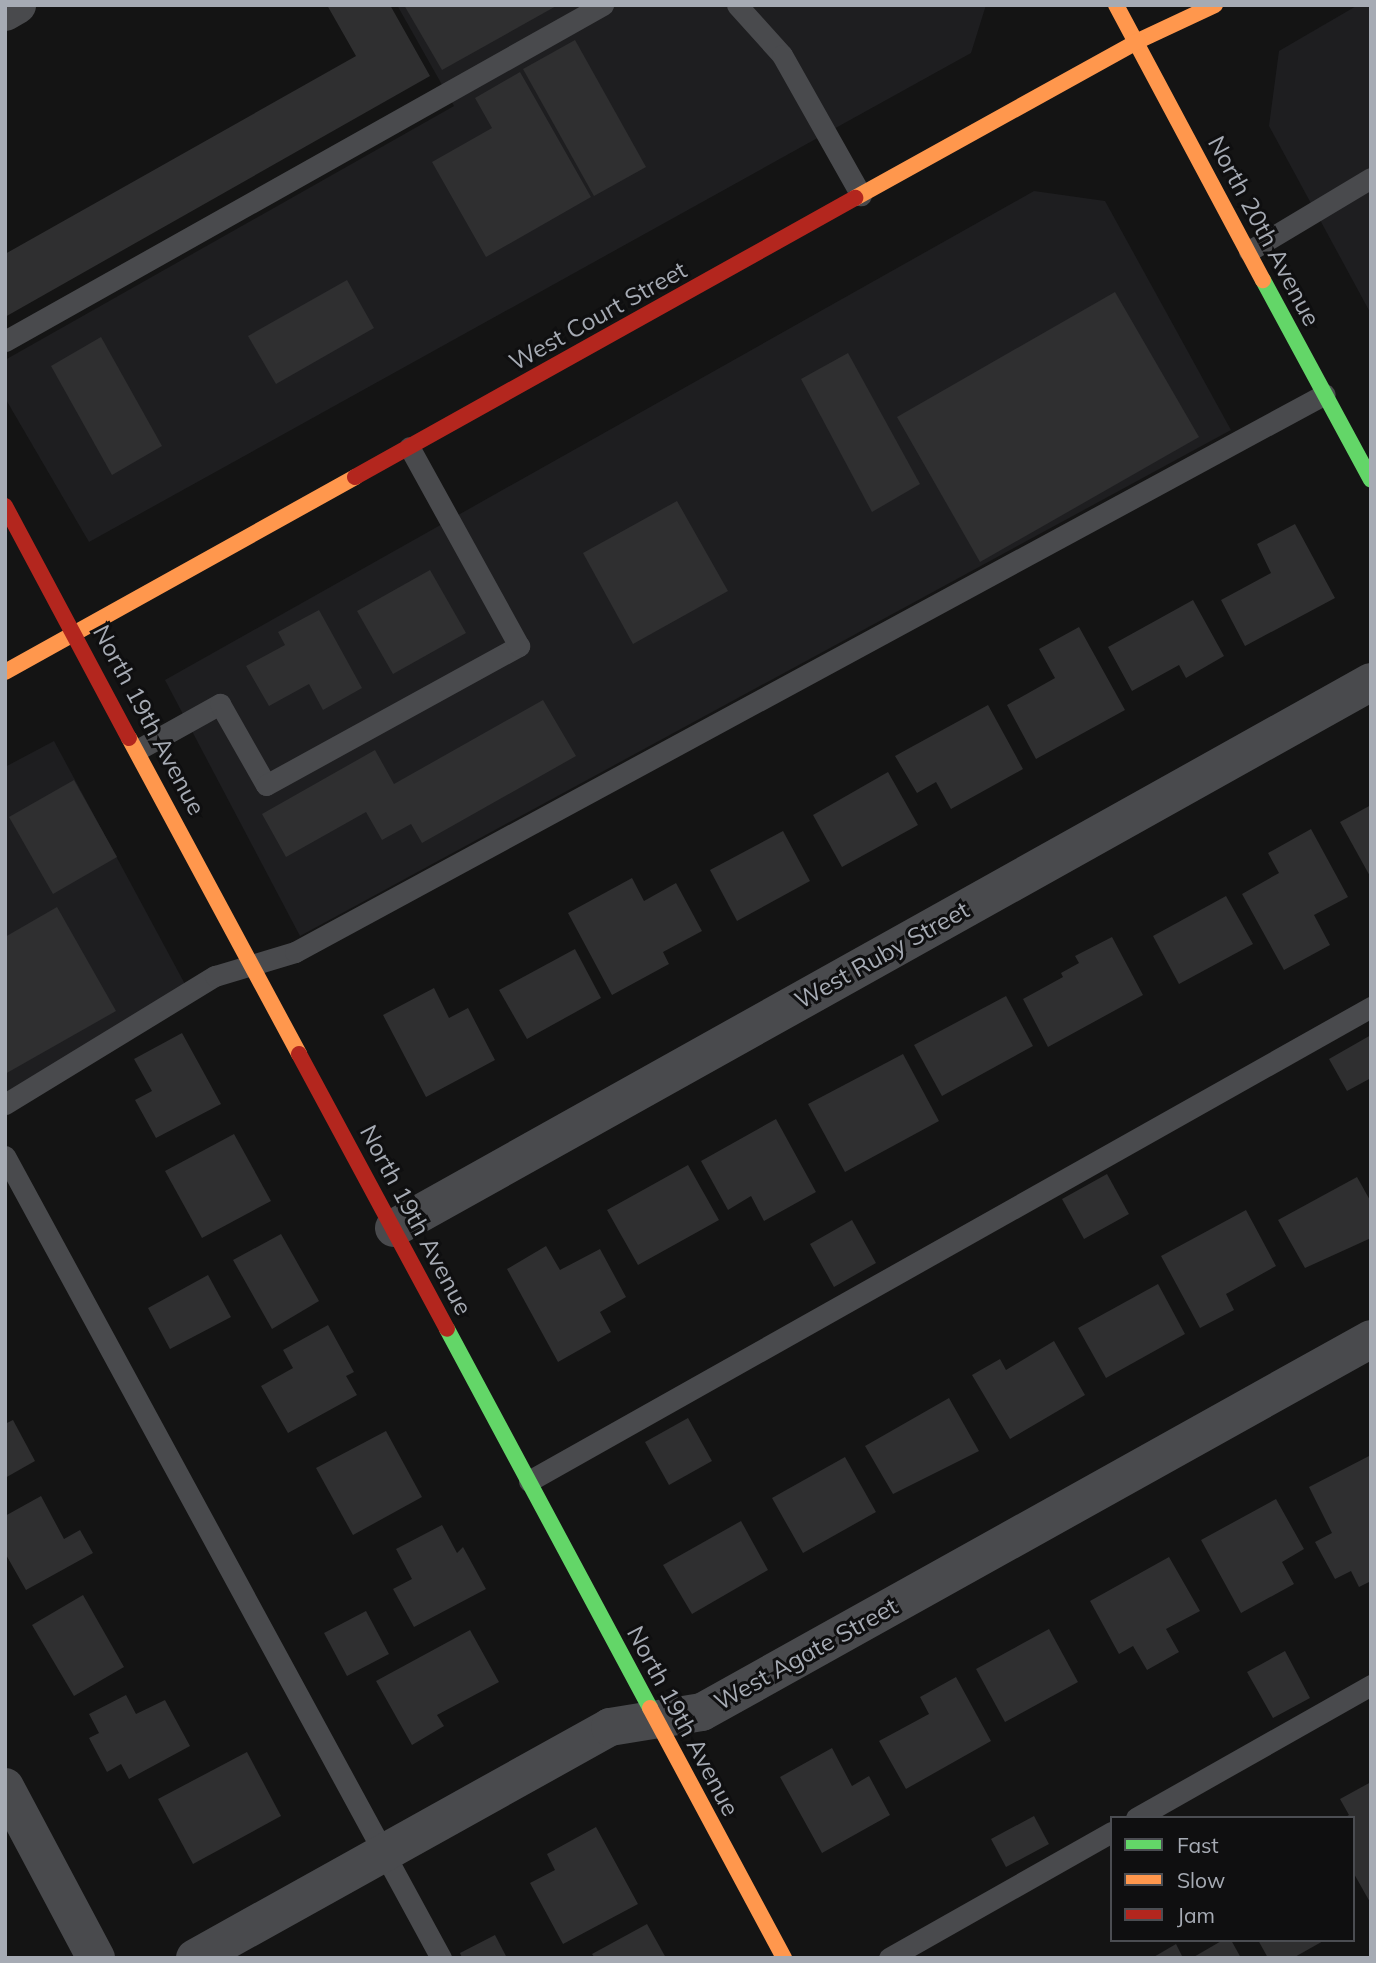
<!DOCTYPE html>
<html>
<head>
<meta charset="utf-8">
<style>
	body { margin:0 }
	#map { position:relative; width:1376px; height:1963px; overflow:hidden; background:#141414; font-family:Mulish,sans-serif }
	div>[style] { position:absolute }
	.built>* { inset:0; background:#1e1e20 }
	.building>* { inset:0; background:#2f2f30 }
	.lane>* { height:21px; margin:-10.5px; padding:0 10.5px; transform-origin:10.5px; border-radius:10.5px; background:#494a4d }
	.street>* { height:38px; margin:-19px; padding:0 19px; transform-origin:19px; border-radius:19px; background:#494a4d }
	.fast>* { height:16px; margin:-8px; padding:0 8px; transform-origin:8px; border-radius:8px; background:#63d668 }
	.slow>* { height:16px; margin:-8px; padding:0 8px; transform-origin:8px; border-radius:8px; background:#ff974d }
	.jam>* { height:16px; margin:-8px; padding:0 8px; transform-origin:8px; border-radius:8px; background:#b3261e }
	span { translate:-50% -50%; white-space:nowrap; text-align:center; line-height:1.15; -webkit-text-stroke:6px #0f0f10; paint-order:stroke }
	.street-label { font-size:24px; color:#a6abb4 }
	.frame { position:absolute; inset:0; border:7px solid #a6abb4; pointer-events:none }
	.legend { position:absolute; left:1110px; top:1816px; width:245px; height:126px; box-sizing:border-box; background:#0f0f10; border:2px solid #4b4d52; margin:0; padding:9px 12px; list-style:none; font-size:21px; color:#a6abb4 }
	.legend li { display:flex; align-items:center; gap:14px; height:35px }
	.legend b { width:35px; border:2px solid #4b4d52 }
</style>
</head>
<body>
<div id="map">
	<div class="built">
		<i style="clip-path:polygon(397px 5px,986px 5px,971px 53px,89px 542px,5px 398px,5px 360px,454px 106px)"></i>
		<i style="clip-path:polygon(1358px 5px,1371px 5px,1371px 314px,1269px 126px,1279px 51px)"></i>
		<i style="clip-path:polygon(1034px 191px,1105px 201px,1231px 430px,300px 936px,165px 680px)"></i>
		<i style="clip-path:polygon(54px 741px,193px 999px,5px 1100px,5px 767px)"></i>
	</div>
	<div class="building">
		<i style="clip-path:polygon(327px 5px,390px 5px,430px 76px,5px 317px,5px 254px,356px 56px)"></i>
		<i style="clip-path:polygon(404px 5px,558px 5px,442px 70px)"></i>
		<i style="clip-path:polygon(575px 40px,646px 167px,594px 196px,523px 69px)"></i>
		<i style="clip-path:polygon(520px 72px,591px 197px,486px 257px,432px 162px,492px 128px,475px 98px)"></i>
		<i style="clip-path:polygon(347px 280px,374px 328px,276px 384px,248px 336px)"></i>
		<i style="clip-path:polygon(1115px 292px,1199px 437px,980px 562px,897px 417px)"></i>
		<i style="clip-path:polygon(101px 337px,162px 446px,112px 475px,51px 366px)"></i>
		<i style="clip-path:polygon(848px 353px,920px 484px,872px 512px,801px 379px)"></i>
		<i style="clip-path:polygon(677px 501px,728px 591px,633px 644px,583px 553px)"></i>
		<i style="clip-path:polygon(1295px 524px,1335px 598px,1245px 646px,1221px 600px,1271px 573px,1257px 544px)"></i>
		<i style="clip-path:polygon(430px 570px,466px 633px,393px 674px,357px 611px)"></i>
		<i style="clip-path:polygon(1193px 600px,1224px 656px,1186px 678px,1179px 665px,1132px 691px,1108px 647px)"></i>
		<i style="clip-path:polygon(319px 610px,362px 688px,323px 710px,309px 684px,269px 706px,246px 666px,285px 645px,278px 632px)"></i>
		<i style="clip-path:polygon(1079px 627px,1125px 710px,1036px 759px,1007px 705px,1055px 678px,1039px 649px)"></i>
		<i style="clip-path:polygon(543px 700px,576px 756px,422px 843px,411px 824px,382px 840px,366px 812px,286px 857px,262px 814px,375px 750px,394px 784px)"></i>
		<i style="clip-path:polygon(988px 705px,1023px 769px,951px 809px,936px 782px,917px 793px,895px 756px)"></i>
		<i style="clip-path:polygon(888px 772px,918px 825px,842px 867px,813px 815px)"></i>
		<i style="clip-path:polygon(74px 780px,117px 857px,53px 894px,9px 817px)"></i>
		<i style="clip-path:polygon(1371px 805px,1371px 878px,1340px 822px)"></i>
		<i style="clip-path:polygon(1311px 829px,1348px 897px,1314px 915px,1330px 945px,1284px 970px,1242px 894px,1279px 873px,1268px 853px)"></i>
		<i style="clip-path:polygon(783px 831px,810px 881px,737px 921px,710px 870px)"></i>
		<i style="clip-path:polygon(632px 878px,644px 901px,676px 883px,702px 931px,663px 952px,669px 964px,612px 995px,568px 913px)"></i>
		<i style="clip-path:polygon(1226px 896px,1253px 944px,1179px 984px,1153px 936px)"></i>
		<i style="clip-path:polygon(57px 907px,116px 1011px,5px 1074px,5px 937px)"></i>
		<i style="clip-path:polygon(1112px 937px,1143px 995px,1048px 1047px,1023px 999px,1063px 977px,1061px 973px,1079px 963px,1075px 956px)"></i>
		<i style="clip-path:polygon(575px 949px,601px 998px,527px 1039px,499px 990px)"></i>
		<i style="clip-path:polygon(434px 988px,449px 1018px,468px 1008px,495px 1060px,426px 1097px,383px 1015px)"></i>
		<i style="clip-path:polygon(1006px 996px,1033px 1046px,942px 1096px,914px 1045px)"></i>
		<i style="clip-path:polygon(182px 1033px,221px 1104px,156px 1138px,135px 1100px,152px 1091px,134px 1059px)"></i>
		<i style="clip-path:polygon(1371px 1035px,1371px 1078px,1347px 1091px,1329px 1059px)"></i>
		<i style="clip-path:polygon(903px 1054px,939px 1121px,845px 1172px,808px 1104px)"></i>
		<i style="clip-path:polygon(776px 1119px,816px 1192px,764px 1221px,751px 1196px,728px 1210px,701px 1161px)"></i>
		<i style="clip-path:polygon(234px 1134px,271px 1201px,202px 1238px,165px 1171px)"></i>
		<i style="clip-path:polygon(688px 1165px,719px 1220px,638px 1265px,607px 1210px)"></i>
		<i style="clip-path:polygon(1107px 1174px,1129px 1214px,1084px 1239px,1062px 1199px)"></i>
		<i style="clip-path:polygon(1357px 1177px,1371px 1202px,1371px 1238px,1305px 1268px,1278px 1220px)"></i>
		<i style="clip-path:polygon(1246px 1210px,1276px 1266px,1226px 1294px,1234px 1310px,1200px 1328px,1161px 1256px)"></i>
		<i style="clip-path:polygon(852px 1220px,876px 1263px,834px 1287px,810px 1244px)"></i>
		<i style="clip-path:polygon(281px 1234px,319px 1301px,272px 1329px,233px 1260px)"></i>
		<i style="clip-path:polygon(546px 1246px,560px 1270px,600px 1249px,626px 1297px,600px 1312px,611px 1332px,558px 1362px,507px 1269px)"></i>
		<i style="clip-path:polygon(208px 1275px,231px 1317px,170px 1349px,148px 1308px)"></i>
		<i style="clip-path:polygon(1158px 1284px,1185px 1334px,1106px 1378px,1078px 1328px)"></i>
		<i style="clip-path:polygon(328px 1325px,354px 1372px,346px 1376px,357px 1395px,288px 1433px,261px 1386px,293px 1368px,283px 1350px)"></i>
		<i style="clip-path:polygon(1054px 1341px,1085px 1395px,1010px 1439px,972px 1375px,1000px 1359px,1006px 1370px)"></i>
		<i style="clip-path:polygon(949px 1398px,979px 1451px,893px 1494px,865px 1446px)"></i>
		<i style="clip-path:polygon(688px 1418px,712px 1461px,669px 1485px,645px 1442px)"></i>
		<i style="clip-path:polygon(13px 1420px,35px 1461px,5px 1478px,5px 1424px)"></i>
		<i style="clip-path:polygon(386px 1431px,422px 1497px,353px 1535px,316px 1468px)"></i>
		<i style="clip-path:polygon(1371px 1455px,1371px 1581px,1359px 1587px,1351px 1571px,1335px 1579px,1315px 1542px,1332px 1533px,1309px 1487px)"></i>
		<i style="clip-path:polygon(845px 1457px,876px 1512px,803px 1553px,772px 1498px)"></i>
		<i style="clip-path:polygon(41px 1496px,64px 1539px,80px 1530px,93px 1553px,26px 1590px,5px 1553px,5px 1516px)"></i>
		<i style="clip-path:polygon(1276px 1499px,1304px 1549px,1282px 1562px,1294px 1584px,1241px 1613px,1201px 1540px)"></i>
		<i style="clip-path:polygon(741px 1521px,768px 1570px,692px 1614px,663px 1565px)"></i>
		<i style="clip-path:polygon(442px 1525px,457px 1553px,463px 1547px,486px 1589px,414px 1627px,393px 1589px,412px 1579px,396px 1549px)"></i>
		<i style="clip-path:polygon(1169px 1557px,1200px 1611px,1166px 1629px,1179px 1652px,1147px 1670px,1133px 1646px,1119px 1654px,1090px 1601px)"></i>
		<i style="clip-path:polygon(83px 1595px,124px 1667px,74px 1696px,32px 1625px)"></i>
		<i style="clip-path:polygon(366px 1611px,389px 1654px,347px 1676px,324px 1633px)"></i>
		<i style="clip-path:polygon(1049px 1629px,1078px 1682px,1005px 1722px,976px 1669px)"></i>
		<i style="clip-path:polygon(470px 1630px,499px 1682px,437px 1715px,444px 1726px,412px 1745px,376px 1681px)"></i>
		<i style="clip-path:polygon(1285px 1651px,1310px 1698px,1273px 1718px,1247px 1672px)"></i>
		<i style="clip-path:polygon(956px 1677px,991px 1741px,906px 1789px,879px 1741px,929px 1714px,920px 1697px)"></i>
		<i style="clip-path:polygon(126px 1695px,136px 1714px,165px 1700px,190px 1746px,129px 1779px,121px 1764px,107px 1772px,89px 1738px,99px 1733px,89px 1714px)"></i>
		<i style="clip-path:polygon(832px 1748px,852px 1786px,869px 1776px,890px 1815px,822px 1853px,780px 1777px)"></i>
		<i style="clip-path:polygon(247px 1752px,281px 1816px,193px 1864px,158px 1799px)"></i>
		<i style="clip-path:polygon(1371px 1782px,1371px 1904px,1353px 1872px,1353px 1818px,1344px 1818px,1349px 1815px,1340px 1799px)"></i>
		<i style="clip-path:polygon(1034px 1816px,1049px 1844px,1006px 1867px,991px 1839px)"></i>
		<i style="clip-path:polygon(596px 1827px,638px 1904px,563px 1944px,530px 1883px,555px 1870px,547px 1854px)"></i>
		<i style="clip-path:polygon(647px 1924px,666px 1958px,595px 1958px,592px 1954px)"></i>
		<i style="clip-path:polygon(495px 1935px,507px 1958px,462px 1958px,460px 1953px)"></i>
		<i style="clip-path:polygon(1223px 1940px,1231px 1940px,1241px 1958px,1192px 1958px)"></i>
		<i style="clip-path:polygon(1258px 1940px,1325px 1940px,1293px 1958px,1268px 1958px)"></i>
		<i style="clip-path:polygon(1176px 1944px,1183px 1958px,1152px 1958px)"></i>
	</div>
	<div class="lane">
		<i style="left:737px;top:5px;width:67px;rotate:48deg"></i>
		<i style="left:782px;top:55px;width:161px;rotate:60.6deg"></i>
		<i style="left:1249px;top:251px;width:142px;rotate:-30.9deg"></i>
		<i style="left:5px;top:341px;width:686px;rotate:-29.33deg"></i>
		<i style="left:139px;top:749px;width:93px;rotate:-29.1deg"></i>
		<i style="left:220px;top:704px;width:93px;rotate:60.4deg"></i>
		<i style="left:266px;top:785px;width:289px;rotate:-28.8deg"></i>
		<i style="left:519px;top:646px;width:227px;rotate:-118.9deg"></i>
		<i style="left:5px;top:1104px;width:246px;rotate:-31.4deg"></i>
		<i style="left:215px;top:976px;width:84px;rotate:-16.7deg"></i>
		<i style="left:295px;top:952px;width:1171px;rotate:-28.45deg"></i>
		<i style="left:5px;top:1156px;width:913px;rotate:61.47deg"></i>
		<i style="left:529px;top:1481px;width:966px;rotate:-29.38deg"></i>
		<i style="left:1136px;top:1818px;width:270px;rotate:-29.5deg"></i>
		<i style="left:889px;top:1958px;width:256px;rotate:-29.5deg"></i>
	</div>
	<div class="street">
		<i style="left:5px;top:12px;width:14px;rotate:-30deg"></i>
		<i style="left:394px;top:1228px;width:1119px;rotate:-29.2deg"></i>
		<i style="left:5px;top:1787px;width:194px;rotate:62deg"></i>
		<i style="left:195px;top:1958px;width:475px;rotate:-29.1deg"></i>
		<i style="left:610px;top:1727px;width:93px;rotate:-9.3deg"></i>
		<i style="left:702px;top:1712px;width:766px;rotate:-29.14deg"></i>
	</div>
	<div class="fast">
		<i style="left:1263px;top:280px;width:227px;rotate:61.6deg"></i>
		<i style="left:447px;top:1329px;width:430px;rotate:61.8deg"></i>
	</div>
	<div class="slow">
		<i style="left:1116px;top:5px;width:312px;rotate:61.9deg"></i>
		<i style="left:1138px;top:41px;width:85px;rotate:-25.1deg"></i>
		<i style="left:855px;top:198px;width:324px;rotate:-29deg"></i>
		<i style="left:5px;top:672px;width:401px;rotate:-29.1deg"></i>
		<i style="left:129px;top:738px;width:359px;rotate:61.7deg"></i>
		<i style="left:650px;top:1708px;width:284px;rotate:61.8deg"></i>
	</div>
	<div class="jam">
		<i style="left:355px;top:477px;width:573px;rotate:-29.16deg"></i>
		<i style="left:5px;top:506px;width:263px;rotate:61.9deg"></i>
		<i style="left:299px;top:1054px;width:312px;rotate:61.7deg"></i>
	</div>
	<div class="street-label">
		<span style="left:1264px;top:231px;rotate:62deg">North 20th Avenue</span>
		<span style="left:598px;top:316px;rotate:-29deg">West Court Street</span>
		<span style="left:149px;top:720px;rotate:62deg">North 19th Avenue</span>
		<span style="left:882px;top:955px;rotate:-29deg">West Ruby Street</span>
		<span style="left:416px;top:1220px;rotate:62deg">North 19th Avenue</span>
		<span style="left:806px;top:1654px;rotate:-29deg">West Agate Street</span>
		<span style="left:683px;top:1721px;rotate:62deg">North 19th Avenue</span>
	</div>
	<div class="frame"></div>
	<ul class="legend">
	<li><b style="height:9px;background:#63d668"></b>Fast</li>
	<li><b style="height:9px;background:#ff974d"></b>Slow</li>
	<li><b style="height:9px;background:#b3261e"></b>Jam</li>
	</ul>
</div>
</body>
</html>
